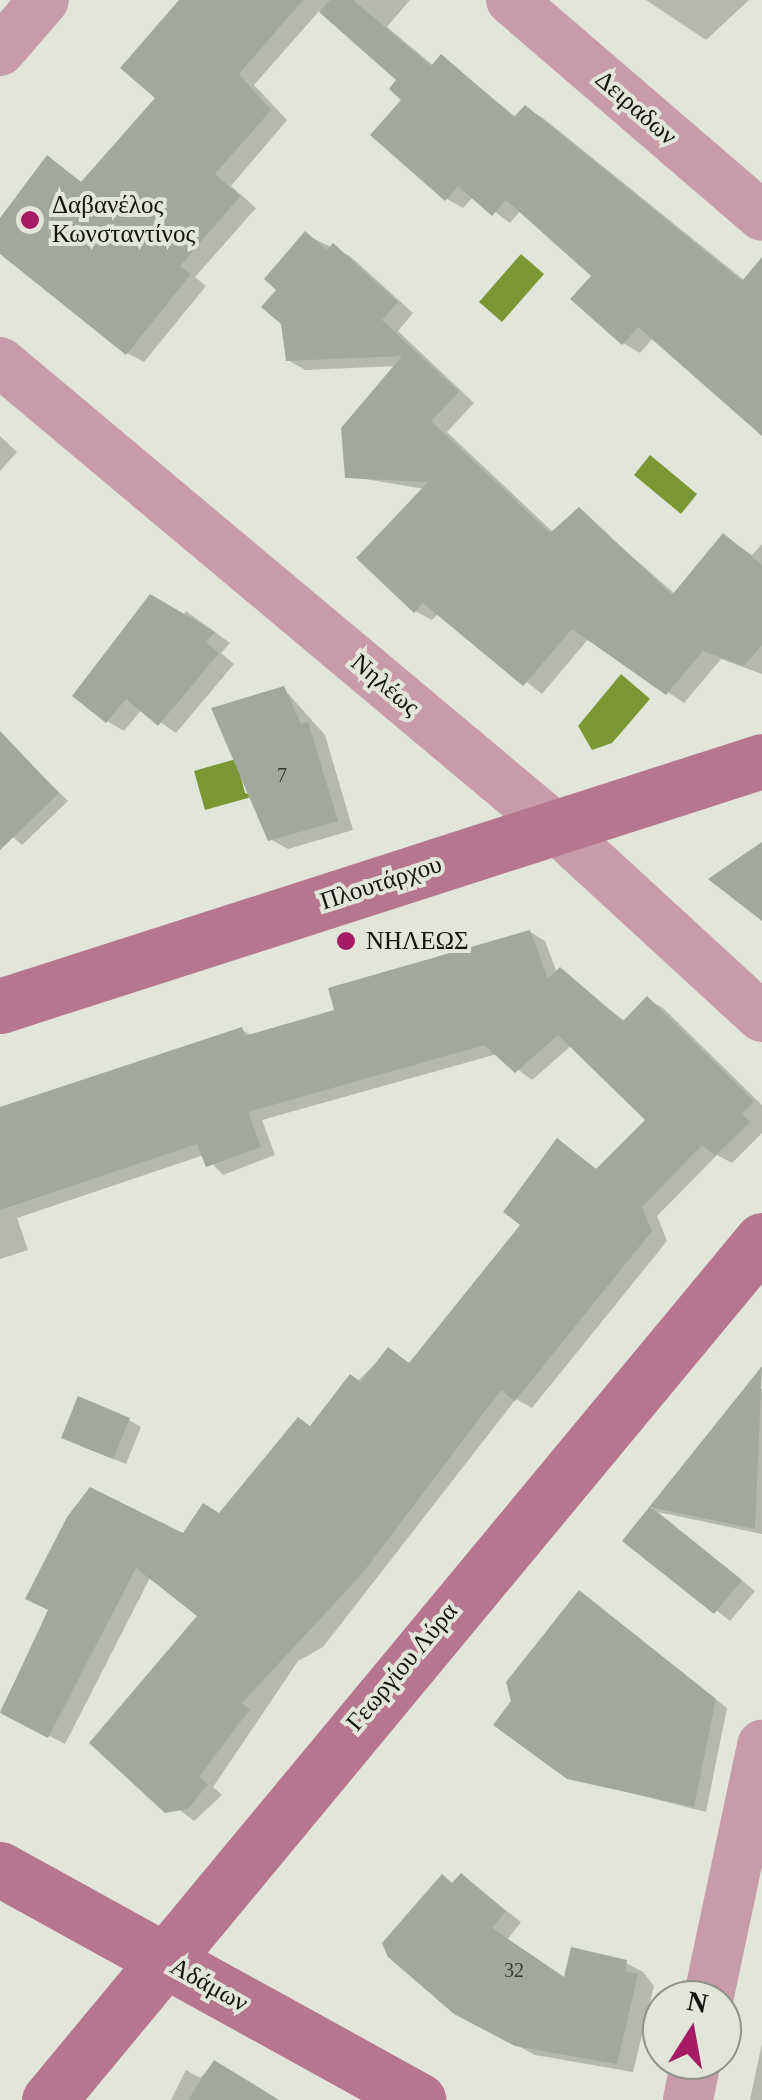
<!DOCTYPE html>
<html>
<head>
<meta charset="utf-8">
<style>
	body { margin:0 }
	#map { position:relative; width:762px; height:2100px; overflow:hidden; background:#e2e6da; font-family:"Times New Roman",serif }
	div>[style] { position:absolute }
	.water>* { inset:0; background:#7b9733 }
	.shadow>* { inset:0; background:#0003 }
	.building>* { inset:0; background:#a3a89c }
	.street>* { height:50px; margin:-25px; padding:0 25px; transform-origin:25px; border-radius:25px; background:#c89bab }
	.secondary>* { height:55px; margin:-27.5px; padding:0 27.5px; transform-origin:27.5px; border-radius:27.5px; background:#b7768f }
	.dots>* { width:28px; height:28px; translate:-50% -50%; box-sizing:border-box; border:5px solid #e2e6da; border-radius:50% }
	span { translate:-50% -50%; white-space:nowrap; text-align:center; line-height:1.15; -webkit-text-stroke:8px #e2e6da; paint-order:stroke }
	.number-label { font-size:20px; color:#363933 }
	.number-label span { -webkit-text-stroke-width:0 }
	.street-label { font-size:25px; color:#121410 }
	.poi-label { font-size:25px; color:#121410 }
	.left { translate:0 -50%; text-align:left }
	.north { position:absolute; left:642px; top:1980px; width:100px; height:100px; box-sizing:border-box; background:#e2e6da; border:2px solid #8f9289; border-radius:50%; rotate:11deg; font-size:28px; font-weight:700; line-height:40px; text-align:center; color:#121410 }
	.north::after { content:''; display:block; margin:auto; width:35px; height:45px; background:#a61c64; clip-path:polygon(50% 0,100% 100%,50% 72%,0 100%) }
</style>
</head>
<body>
<div id="map">
	<div class="water">
		<i style="clip-path:polygon(521px 254px,544px 274px,502px 322px,479px 302px)"></i>
		<i style="clip-path:polygon(650px 455px,697px 494px,681px 514px,634px 475px)"></i>
		<i style="clip-path:polygon(621px 674px,650px 699px,612px 743px,592px 750px,578px 726px)"></i>
		<i style="clip-path:polygon(236px 759px,245px 793px,255px 796px,205px 810px,194px 771px)"></i>
	</div>
	<div class="shadow">
		<i style="clip-path:polygon(181px 0,410px 0,387px 27px,434px 66px,442px 57px,517px 118px,526px 108px,543px 118px,745px 281px,762px 276px,762px 432px,654px 337px,640px 353px,623px 343px,595px 276px,521px 210px,510px 223px,474px 196px,463px 208px,447px 199px,400px 80px,320px 10px,254px 85px,287px 120px,231px 186px,256px 208px,195px 277px,206px 286px,144px 362px,127px 353px,0 251px,0 221px,47px 158px,83px 183px,158px 98px)"></i>
		<i style="clip-path:polygon(646px 0,749px 0,706px 40px)"></i>
		<i style="clip-path:polygon(306px 235px,350px 256px,413px 313px,398px 331px,474px 403px,447px 432px,554px 533px,579px 510px,675px 594px,724px 536px,752px 555px,762px 544px,762px 674px,721px 659px,684px 703px,589px 638px,542px 694px,439px 613px,432px 620px,415px 611px,425px 489px,347px 476px,397px 366px,305px 370px,288px 360px,279px 289px)"></i>
		<i style="clip-path:polygon(0 436px,17px 452px,0 471px)"></i>
		<i style="clip-path:polygon(186px 611px,230px 643px,221px 653px,234px 664px,176px 733px,142px 709px,124px 731px,107px 721px)"></i>
		<i style="clip-path:polygon(284px 689px,325px 735px,353px 830px,288px 849px,270px 839px)"></i>
		<i style="clip-path:polygon(15px 750px,68px 801px,22px 845px,0 825px,0 759px)"></i>
		<i style="clip-path:polygon(530px 932px,545px 941px,557px 973px,625px 1021px,647px 999px,663px 1008px,762px 1105px,762px 1133px,732px 1163px,717px 1155px,657px 1216px,667px 1241px,532px 1408px,516px 1399px,323px 1647px,298px 1661px,213px 1787px,222px 1795px,194px 1821px,92px 1742px,201px 1615px,151px 1576px,65px 1744px,0 1711px,51px 1610px,221px 1516px,389px 1350px,411px 1364px,524px 1225px,558px 1141px,598px 1170px,648px 1120px,572px 1045px,532px 1080px,497px 1054px,262px 1120px,275px 1155px,223px 1175px,204px 1155px,17px 1218px,28px 1250px,0 1259px,0 1107px,242px 1030px,253px 1036px,337px 1011px)"></i>
		<i style="clip-path:polygon(751px 1384px,762px 1389px,762px 1534px,658px 1512px,755px 1591px,730px 1621px,626px 1540px)"></i>
		<i style="clip-path:polygon(129px 1420px,141px 1427px,126px 1464px,76px 1444px)"></i>
		<i style="clip-path:polygon(591px 1601px,727px 1708px,706px 1812px,568px 1777px)"></i>
		<i style="clip-path:polygon(462px 1876px,521px 1922px,507px 1940px,566px 1980px,626px 1963px,643px 1972px,654px 1986px,633px 2072px,535px 2055px,474px 2022px,454px 1884px)"></i>
		<i style="clip-path:polygon(762px 2043px,762px 2100px,750px 2100px)"></i>
		<i style="clip-path:polygon(214px 2063px,274px 2100px,171px 2100px,186px 2070px,200px 2078px)"></i>
	</div>
	<div class="building">
		<i style="clip-path:polygon(179px 0,303px 0,239px 74px,271px 110px,215px 174px,240px 196px,180px 266px,191px 274px,126px 355px,0 254px,0 218px,47px 155px,81px 182px,155px 98px,120px 68px)"></i>
		<i style="clip-path:polygon(330px 0,353px 0,431px 66px,441px 54px,514px 117px,525px 105px,742px 281px,762px 257px,762px 436px,638px 327px,622px 345px,570px 299px,591px 276px,506px 200px,492px 216px,458px 186px,445px 201px,370px 135px,401px 100px,389px 89px,396px 80px,319px 12px)"></i>
		<i style="clip-path:polygon(305px 231px,327px 250px,333px 243px,398px 302px,382px 320px,459px 392px,431px 421px,550px 533px,579px 507px,672px 595px,723px 533px,762px 565px,762px 645px,744px 666px,703px 651px,666px 695px,572px 629px,523px 686px,423px 603px,414px 613px,356px 558px,428px 482px,345px 478px,341px 428px,402px 356px,286px 361px,281px 324px,261px 307px,276px 290px,264px 279px)"></i>
		<i style="clip-path:polygon(150px 594px,215px 632px,206px 642px,219px 653px,158px 726px,126px 699px,106px 723px,72px 696px)"></i>
		<i style="clip-path:polygon(284px 686px,301px 724px,308px 722px,338px 821px,268px 841px,211px 708px)"></i>
		<i style="clip-path:polygon(0 731px,59px 793px,0 850px)"></i>
		<i style="clip-path:polygon(762px 842px,762px 921px,708px 879px)"></i>
		<i style="clip-path:polygon(530px 930px,548px 979px,560px 967px,623px 1021px,647px 996px,754px 1101px,742px 1114px,750px 1122px,715px 1156px,702px 1145px,642px 1207px,652px 1231px,515px 1401px,501px 1390px,361px 1575px,242px 1703px,250px 1709px,199px 1777px,208px 1784px,188px 1809px,165px 1813px,89px 1743px,197px 1616px,136px 1568px,48px 1738px,0 1713px,48px 1610px,25px 1599px,67px 1517px,90px 1487px,183px 1533px,203px 1503px,219px 1513px,298px 1417px,310px 1426px,350px 1374px,361px 1382px,388px 1347px,409px 1363px,520px 1225px,503px 1212px,557px 1138px,596px 1169px,645px 1120px,558px 1035px,515px 1073px,484px 1045px,248px 1112px,261px 1147px,206px 1167px,197px 1144px,0 1210px,0 1107px,242px 1027px,245px 1036px,334px 1010px,328px 988px)"></i>
		<i style="clip-path:polygon(762px 1366px,755px 1529px,650px 1507px,742px 1580px,714px 1614px,622px 1541px)"></i>
		<i style="clip-path:polygon(78px 1396px,130px 1418px,113px 1459px,61px 1438px)"></i>
		<i style="clip-path:polygon(579px 1590px,716px 1699px,694px 1807px,567px 1779px,493px 1725px,511px 1701px,506px 1682px)"></i>
		<i style="clip-path:polygon(461px 1873px,506px 1911px,492px 1928px,564px 1977px,571px 1947px,627px 1960px,625px 1971px,638px 1974px,617px 2064px,515px 2046px,454px 2014px,388px 1957px,382px 1943px,442px 1874px,452px 1883px)"></i>
		<i style="clip-path:polygon(214px 2060px,279px 2100px,188px 2100px)"></i>
	</div>
	<div class="street">
		<i style="left:511px;top:0;width:331px;rotate:40.7deg"></i>
		<i style="left:0;top:51px;width:67px;rotate:-49.2deg"></i>
		<i style="left:0;top:362px;width:723px;rotate:39.95deg"></i>
		<i style="left:554px;top:826px;width:282px;rotate:42.6deg"></i>
		<i style="left:708px;top:2000px;width:261px;rotate:-78deg"></i>
		<i style="left:688px;top:2100px;width:41px;rotate:-78.7deg"></i>
	</div>
	<div class="secondary">
		<i style="left:0;top:1006px;width:800px;rotate:-17.82deg"></i>
		<i style="left:0;top:1869px;width:478px;rotate:28.9deg"></i>
		<i style="left:49px;top:2100px;width:1117px;rotate:-50.34deg"></i>
	</div>
	<div class="dots">
		<i style="left:30px;top:220px;background:#a61c64"></i>
		<i style="left:346px;top:941px;background:#a61c64"></i>
	</div>
	<div class="number-label">
		<span style="left:282px;top:775px">7</span>
		<span style="left:514px;top:1970px">32</span>
	</div>
	<div class="street-label">
		<span style="left:636px;top:108px;rotate:41deg">Δειραδων</span>
		<span style="left:385px;top:685px;rotate:40deg">Νηλέως</span>
		<span style="left:381px;top:883px;rotate:-18deg">Πλουτάρχου</span>
		<span style="left:402px;top:1667px;rotate:-50deg">Γεωργίου Λύρα</span>
		<span style="left:209px;top:1985px;rotate:29deg">Αδάμων</span>
	</div>
	<div class="poi-label">
		<span class="left" style="left:52px;top:220px">Δαβανέλος<br>Κωνσταντίνος</span>
		<span class="left" style="left:366px;top:941px">ΝΗΛΕΩΣ</span>
	</div>
	<div class="north">N</div>
</div>
</body>
</html>
